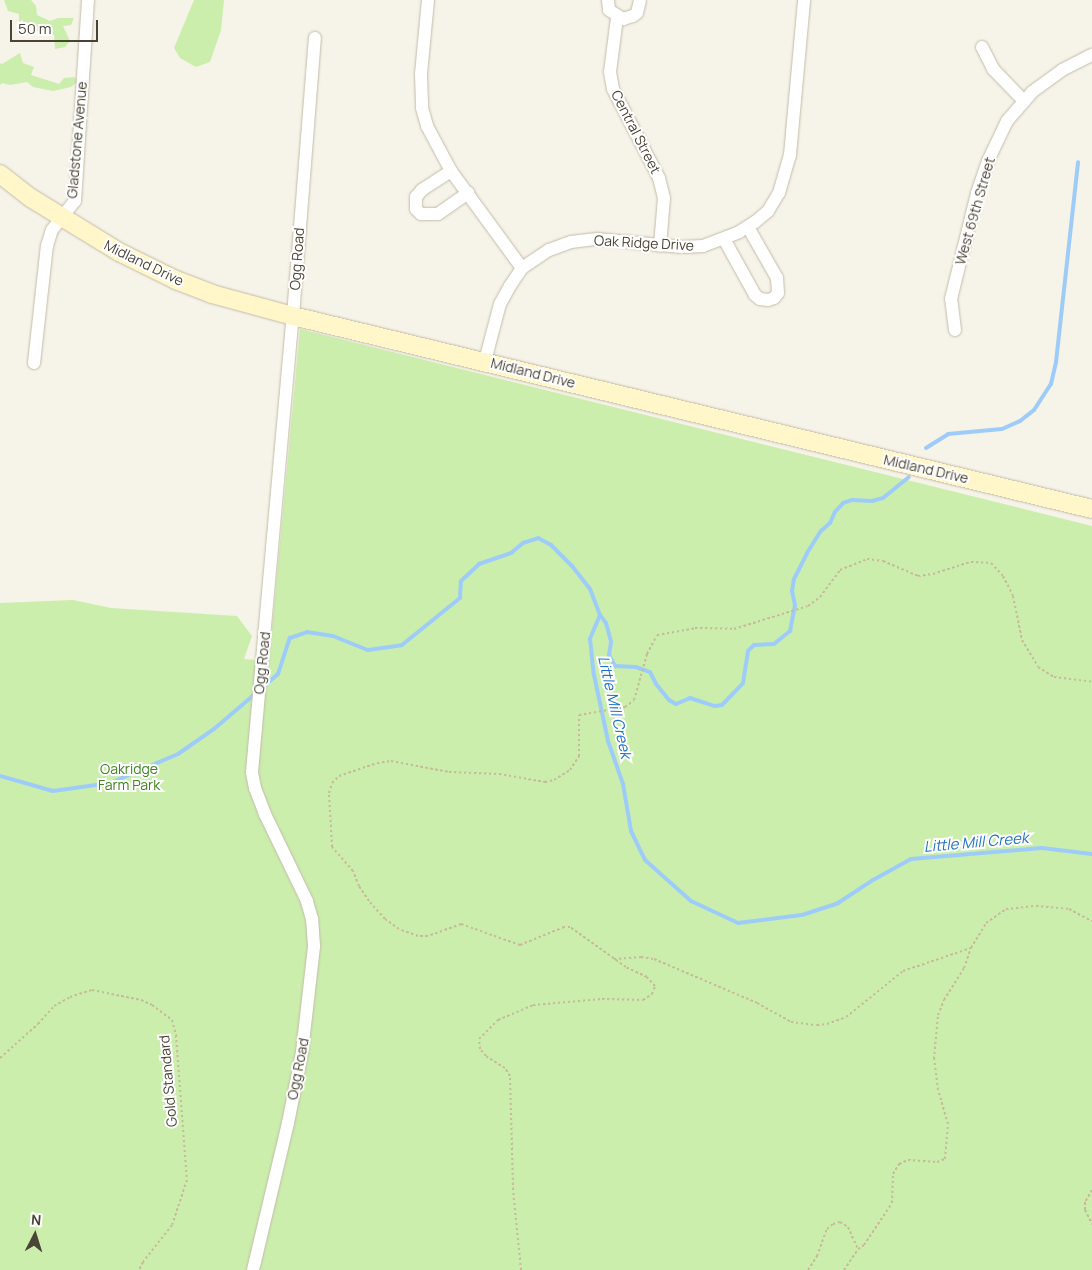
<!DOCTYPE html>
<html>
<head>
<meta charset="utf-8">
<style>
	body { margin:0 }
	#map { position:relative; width:1092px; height:1270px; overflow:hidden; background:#f6f3e8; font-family:Manrope,sans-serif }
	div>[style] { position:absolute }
	.green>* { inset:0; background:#cbeead }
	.stream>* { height:4px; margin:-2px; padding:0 2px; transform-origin:2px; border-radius:2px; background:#9eccf9 }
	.path>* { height:2px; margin-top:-1px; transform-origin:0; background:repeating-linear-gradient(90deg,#c6ba99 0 2.5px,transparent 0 5px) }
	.roads { filter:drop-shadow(0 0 1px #c3bca9) drop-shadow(0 0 1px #c3bca9) }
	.street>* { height:12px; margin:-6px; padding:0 6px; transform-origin:6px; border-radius:6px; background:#fff }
	.secondary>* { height:18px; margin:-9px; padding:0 9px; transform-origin:9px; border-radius:9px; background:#fff6c9 }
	span { translate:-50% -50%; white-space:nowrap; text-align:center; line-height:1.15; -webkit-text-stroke:4px #fff; paint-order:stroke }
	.street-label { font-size:14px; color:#4a4436 }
	.park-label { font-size:14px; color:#3e8421 }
	.water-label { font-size:15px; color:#2172c3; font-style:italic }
	.north { position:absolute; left:10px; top:1210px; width:50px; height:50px; -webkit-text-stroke:4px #fff; paint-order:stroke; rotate:5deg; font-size:14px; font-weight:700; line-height:20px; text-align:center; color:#4a4436 }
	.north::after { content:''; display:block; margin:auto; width:18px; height:22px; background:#4a4436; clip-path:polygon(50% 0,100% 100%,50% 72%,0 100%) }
	.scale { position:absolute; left:10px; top:20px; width:88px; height:22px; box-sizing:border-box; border:2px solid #4a4436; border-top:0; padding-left:6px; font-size:15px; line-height:18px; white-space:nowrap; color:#4a4436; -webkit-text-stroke:4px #fff; paint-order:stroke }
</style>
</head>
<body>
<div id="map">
	<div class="green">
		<i style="clip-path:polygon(4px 0,31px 0,36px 6px,37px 15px,50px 21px,58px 18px,74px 18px,71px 25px,63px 26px,70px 41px,65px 47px,55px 49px,54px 35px,36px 31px,34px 23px,26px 25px,19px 21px,19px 14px,8px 11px)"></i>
		<i style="clip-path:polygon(194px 0,224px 0,221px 30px,210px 62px,196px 67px,180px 58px,174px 48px)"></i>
		<i style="clip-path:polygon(20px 53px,23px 63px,34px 67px,31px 75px,59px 84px,64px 78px,74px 77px,78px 81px,71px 87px,53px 91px,33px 87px,27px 82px,10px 85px,2px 83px,0 85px,0 63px,2px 64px)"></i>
		<i style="clip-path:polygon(300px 329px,1092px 526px,1092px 1270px,0 1270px,0 603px,73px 600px,111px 608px,237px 616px,252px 636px,244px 659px,269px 661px)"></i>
	</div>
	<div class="stream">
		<i style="left:926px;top:448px;width:26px;rotate:-32deg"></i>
		<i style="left:948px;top:434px;width:54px;rotate:-5.3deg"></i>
		<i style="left:1002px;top:429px;width:20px;rotate:-24deg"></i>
		<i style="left:1020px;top:421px;width:18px;rotate:-38deg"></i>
		<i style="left:1034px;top:410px;width:31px;rotate:-57deg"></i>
		<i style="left:1051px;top:384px;width:23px;rotate:-77deg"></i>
		<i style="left:1056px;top:362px;width:201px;rotate:-83.7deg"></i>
		<i style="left:600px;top:615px;width:10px;rotate:53deg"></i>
		<i style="left:606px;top:623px;width:20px;rotate:75deg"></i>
		<i style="left:611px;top:642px;width:13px;rotate:99deg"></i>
		<i style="left:609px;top:655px;width:13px;rotate:61deg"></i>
		<i style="left:615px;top:666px;width:21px;rotate:3deg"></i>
		<i style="left:636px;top:667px;width:15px;rotate:20deg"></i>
		<i style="left:650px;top:672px;width:13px;rotate:63deg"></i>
		<i style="left:656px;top:684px;width:21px;rotate:51deg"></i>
		<i style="left:669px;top:700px;width:8px;rotate:30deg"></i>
		<i style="left:676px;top:704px;width:15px;rotate:-23deg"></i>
		<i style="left:690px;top:698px;width:26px;rotate:18deg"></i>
		<i style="left:715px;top:706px;width:7px;rotate:-8deg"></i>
		<i style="left:722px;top:705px;width:30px;rotate:-46deg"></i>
		<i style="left:743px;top:683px;width:32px;rotate:-81deg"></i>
		<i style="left:748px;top:651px;width:8px;rotate:-45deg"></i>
		<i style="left:754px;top:645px;width:20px;rotate:-3deg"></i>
		<i style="left:774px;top:644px;width:21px;rotate:-39deg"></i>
		<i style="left:790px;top:631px;width:26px;rotate:-79deg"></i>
		<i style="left:795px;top:605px;width:14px;rotate:-102deg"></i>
		<i style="left:792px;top:591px;width:12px;rotate:-81deg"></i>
		<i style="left:794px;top:579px;width:29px;rotate:-63deg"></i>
		<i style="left:807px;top:553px;width:26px;rotate:-58deg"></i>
		<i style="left:821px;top:531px;width:12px;rotate:-42deg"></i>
		<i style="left:830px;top:523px;width:12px;rotate:-66deg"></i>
		<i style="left:835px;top:512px;width:12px;rotate:-48deg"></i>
		<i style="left:843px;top:503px;width:9px;rotate:-18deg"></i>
		<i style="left:852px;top:500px;width:20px;rotate:3deg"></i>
		<i style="left:872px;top:501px;width:11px;rotate:-15deg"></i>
		<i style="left:883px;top:498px;width:33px;rotate:-39deg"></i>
		<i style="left:263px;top:687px;width:20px;rotate:-41deg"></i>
		<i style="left:278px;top:674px;width:38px;rotate:-72deg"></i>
		<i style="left:290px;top:638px;width:18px;rotate:-19deg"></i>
		<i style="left:307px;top:632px;width:26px;rotate:9deg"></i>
		<i style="left:333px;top:636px;width:38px;rotate:22deg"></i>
		<i style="left:368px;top:650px;width:34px;rotate:-8deg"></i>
		<i style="left:402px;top:645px;width:75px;rotate:-39deg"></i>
		<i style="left:460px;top:598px;width:17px;rotate:-87deg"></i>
		<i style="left:461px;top:581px;width:25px;rotate:-43deg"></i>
		<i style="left:479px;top:564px;width:34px;rotate:-19deg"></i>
		<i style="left:511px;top:553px;width:16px;rotate:-40deg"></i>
		<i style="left:523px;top:543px;width:16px;rotate:-18deg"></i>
		<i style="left:538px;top:538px;width:15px;rotate:28deg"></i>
		<i style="left:551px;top:545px;width:30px;rotate:45deg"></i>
		<i style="left:572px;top:566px;width:29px;rotate:52deg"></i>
		<i style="left:590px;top:589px;width:28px;rotate:69deg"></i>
		<i style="left:600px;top:615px;width:26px;rotate:113deg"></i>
		<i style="left:590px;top:639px;width:36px;rotate:84deg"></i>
		<i style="left:594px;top:675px;width:67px;rotate:78deg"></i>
		<i style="left:608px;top:741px;width:46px;rotate:70.8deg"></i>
		<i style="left:623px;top:784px;width:48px;rotate:80.3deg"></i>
		<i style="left:631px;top:831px;width:32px;rotate:64deg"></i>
		<i style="left:645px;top:860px;width:62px;rotate:41.7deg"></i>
		<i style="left:691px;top:901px;width:52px;rotate:25.1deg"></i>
		<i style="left:738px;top:923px;width:64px;rotate:-7.1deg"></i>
		<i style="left:802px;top:915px;width:38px;rotate:-18deg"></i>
		<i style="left:838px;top:903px;width:42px;rotate:-33.3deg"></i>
		<i style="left:873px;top:880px;width:43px;rotate:-28.9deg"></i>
		<i style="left:911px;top:859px;width:131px;rotate:-4.8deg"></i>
		<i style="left:1042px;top:848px;width:50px;rotate:6.8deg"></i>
		<i style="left:0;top:776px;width:55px;rotate:15.8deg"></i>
		<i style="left:53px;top:791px;width:58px;rotate:-8deg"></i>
		<i style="left:110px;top:783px;width:74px;rotate:-23.1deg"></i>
		<i style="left:178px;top:754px;width:44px;rotate:-34.8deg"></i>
		<i style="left:214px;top:729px;width:55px;rotate:-40.6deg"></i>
	</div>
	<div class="path">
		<i style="left:614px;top:959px;width:27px;rotate:-4deg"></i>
		<i style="left:641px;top:957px;width:13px;rotate:9deg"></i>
		<i style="left:654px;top:959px;width:112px;rotate:23.1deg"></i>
		<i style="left:757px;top:1003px;width:39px;rotate:29deg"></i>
		<i style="left:791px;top:1022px;width:26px;rotate:7deg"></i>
		<i style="left:817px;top:1025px;width:10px;rotate:-6deg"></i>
		<i style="left:827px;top:1024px;width:20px;rotate:-20deg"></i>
		<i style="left:846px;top:1017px;width:73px;rotate:-38.9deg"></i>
		<i style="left:903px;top:971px;width:72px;rotate:-18.7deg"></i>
		<i style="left:0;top:1058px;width:51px;rotate:-41.8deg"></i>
		<i style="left:38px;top:1024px;width:24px;rotate:-48deg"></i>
		<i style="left:54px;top:1006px;width:18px;rotate:-29deg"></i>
		<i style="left:70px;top:997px;width:23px;rotate:-18deg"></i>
		<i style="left:92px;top:990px;width:50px;rotate:11.5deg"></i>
		<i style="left:141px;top:1000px;width:12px;rotate:24deg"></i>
		<i style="left:152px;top:1005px;width:25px;rotate:37deg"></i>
		<i style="left:172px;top:1020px;width:16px;rotate:75deg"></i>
		<i style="left:176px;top:1035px;width:145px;rotate:85.7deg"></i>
		<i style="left:187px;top:1180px;width:47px;rotate:108.4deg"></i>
		<i style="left:172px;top:1225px;width:47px;rotate:128.1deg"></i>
		<i style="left:143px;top:1262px;width:9px;rotate:117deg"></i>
		<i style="left:1092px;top:1190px;width:14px;rotate:120deg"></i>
		<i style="left:1085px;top:1202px;width:8px;rotate:90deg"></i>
		<i style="left:1085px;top:1210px;width:16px;rotate:63deg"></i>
		<i style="left:521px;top:1270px;width:80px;rotate:-95.7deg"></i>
		<i style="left:513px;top:1190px;width:114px;rotate:-91.5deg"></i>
		<i style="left:510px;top:1076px;width:9px;rotate:-122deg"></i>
		<i style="left:505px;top:1068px;width:22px;rotate:-148deg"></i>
		<i style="left:486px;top:1056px;width:9px;rotate:-131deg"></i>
		<i style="left:480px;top:1049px;width:10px;rotate:-96deg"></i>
		<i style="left:479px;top:1039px;width:27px;rotate:-45deg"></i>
		<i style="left:498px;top:1020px;width:38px;rotate:-23deg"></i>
		<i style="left:533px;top:1005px;width:69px;rotate:-5deg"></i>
		<i style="left:602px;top:999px;width:41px;rotate:1.4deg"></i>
		<i style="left:643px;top:1000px;width:11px;rotate:-34deg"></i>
		<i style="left:652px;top:994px;width:9px;rotate:-69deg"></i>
		<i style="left:655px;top:986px;width:12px;rotate:-132deg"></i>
		<i style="left:647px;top:977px;width:23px;rotate:-155deg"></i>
		<i style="left:626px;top:967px;width:69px;rotate:-144.5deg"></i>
		<i style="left:570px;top:927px;width:6px;rotate:180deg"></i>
		<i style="left:564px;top:927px;width:48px;rotate:157.8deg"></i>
		<i style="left:520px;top:945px;width:63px;rotate:-160.4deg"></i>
		<i style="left:461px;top:924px;width:35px;rotate:160deg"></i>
		<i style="left:428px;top:936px;width:10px;rotate:180deg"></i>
		<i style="left:418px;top:936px;width:20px;rotate:-160deg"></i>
		<i style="left:399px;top:929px;width:17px;rotate:-144deg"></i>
		<i style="left:385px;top:919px;width:24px;rotate:-132deg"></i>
		<i style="left:369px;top:901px;width:18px;rotate:-124deg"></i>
		<i style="left:359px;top:886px;width:16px;rotate:-112deg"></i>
		<i style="left:353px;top:871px;width:32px;rotate:-131deg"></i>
		<i style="left:332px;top:847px;width:54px;rotate:-93.2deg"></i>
		<i style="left:329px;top:793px;width:10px;rotate:-73deg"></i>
		<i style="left:332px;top:783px;width:10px;rotate:-45deg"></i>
		<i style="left:339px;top:776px;width:40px;rotate:-18.9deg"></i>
		<i style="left:377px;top:763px;width:14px;rotate:-8deg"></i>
		<i style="left:391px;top:761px;width:59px;rotate:10.7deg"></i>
		<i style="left:449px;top:772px;width:50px;rotate:2.3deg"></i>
		<i style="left:499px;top:774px;width:47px;rotate:9.9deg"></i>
		<i style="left:545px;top:782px;width:9px;rotate:-13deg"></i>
		<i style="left:554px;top:780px;width:19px;rotate:-32deg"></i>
		<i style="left:570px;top:770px;width:17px;rotate:-57deg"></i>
		<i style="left:579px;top:756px;width:41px;rotate:-90deg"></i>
		<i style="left:579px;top:715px;width:47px;rotate:-9.9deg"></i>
		<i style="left:625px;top:707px;width:11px;rotate:-38deg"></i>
		<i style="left:634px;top:700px;width:48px;rotate:-74.2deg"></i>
		<i style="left:647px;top:654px;width:21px;rotate:-62deg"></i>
		<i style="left:657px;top:635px;width:39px;rotate:-10deg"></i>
		<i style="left:695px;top:628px;width:39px;rotate:1deg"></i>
		<i style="left:734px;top:629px;width:77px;rotate:-17.3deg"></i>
		<i style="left:808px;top:606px;width:15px;rotate:-37deg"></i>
		<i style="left:820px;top:597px;width:34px;rotate:-53deg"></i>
		<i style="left:840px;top:570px;width:29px;rotate:-22deg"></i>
		<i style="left:867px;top:559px;width:16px;rotate:7deg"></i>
		<i style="left:883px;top:561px;width:38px;rotate:23deg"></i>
		<i style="left:918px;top:576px;width:15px;rotate:-8deg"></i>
		<i style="left:933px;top:574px;width:40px;rotate:-18deg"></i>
		<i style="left:971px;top:562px;width:20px;rotate:3deg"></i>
		<i style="left:991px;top:563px;width:18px;rotate:47deg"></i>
		<i style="left:1003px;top:576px;width:22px;rotate:63deg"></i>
		<i style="left:1013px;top:596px;width:45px;rotate:78.4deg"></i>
		<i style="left:1022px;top:640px;width:31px;rotate:59deg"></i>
		<i style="left:1038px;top:667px;width:19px;rotate:32deg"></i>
		<i style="left:1054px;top:677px;width:38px;rotate:7deg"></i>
		<i style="left:808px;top:1270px;width:17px;rotate:-57deg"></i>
		<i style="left:817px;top:1256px;width:29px;rotate:-70deg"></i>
		<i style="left:827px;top:1229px;width:8px;rotate:-40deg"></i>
		<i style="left:833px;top:1224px;width:7px;rotate:-16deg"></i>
		<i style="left:840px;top:1222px;width:9px;rotate:32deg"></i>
		<i style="left:848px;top:1227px;width:24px;rotate:66deg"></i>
		<i style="left:844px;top:1270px;width:25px;rotate:-56deg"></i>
		<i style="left:858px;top:1249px;width:7px;rotate:-34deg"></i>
		<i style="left:864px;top:1245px;width:50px;rotate:-56.3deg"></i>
		<i style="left:892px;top:1203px;width:29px;rotate:-88deg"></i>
		<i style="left:893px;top:1174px;width:12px;rotate:-59deg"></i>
		<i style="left:899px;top:1164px;width:10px;rotate:-24deg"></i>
		<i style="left:908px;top:1160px;width:29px;rotate:4deg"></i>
		<i style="left:937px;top:1162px;width:9px;rotate:-21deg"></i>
		<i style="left:945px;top:1159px;width:35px;rotate:-85deg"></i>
		<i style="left:948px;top:1124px;width:35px;rotate:-106deg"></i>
		<i style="left:938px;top:1090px;width:31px;rotate:-97deg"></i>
		<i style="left:934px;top:1059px;width:44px;rotate:-84.8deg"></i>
		<i style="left:938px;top:1015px;width:16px;rotate:-68deg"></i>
		<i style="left:944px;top:1000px;width:38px;rotate:-58deg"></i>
		<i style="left:964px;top:968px;width:21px;rotate:-71deg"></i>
		<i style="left:971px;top:948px;width:29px;rotate:-59deg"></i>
		<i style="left:986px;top:923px;width:24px;rotate:-35deg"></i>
		<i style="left:1006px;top:909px;width:30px;rotate:-6deg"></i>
		<i style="left:1036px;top:906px;width:33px;rotate:5deg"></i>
		<i style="left:1069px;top:909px;width:26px;rotate:28deg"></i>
	</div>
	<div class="roads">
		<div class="street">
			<i style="left:428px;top:0;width:74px;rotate:95.4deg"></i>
			<i style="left:421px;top:74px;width:34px;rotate:88deg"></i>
			<i style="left:422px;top:108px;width:19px;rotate:74deg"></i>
			<i style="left:427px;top:126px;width:51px;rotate:61.9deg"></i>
			<i style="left:451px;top:171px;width:120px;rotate:53.8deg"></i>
			<i style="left:608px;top:0;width:10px;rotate:84deg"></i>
			<i style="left:609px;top:10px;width:17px;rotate:33deg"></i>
			<i style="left:623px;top:19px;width:10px;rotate:-17deg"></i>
			<i style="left:633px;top:16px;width:5px;rotate:-37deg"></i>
			<i style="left:637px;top:13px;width:13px;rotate:-77deg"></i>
			<i style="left:617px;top:18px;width:54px;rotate:97.4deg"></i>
			<i style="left:610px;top:72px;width:17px;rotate:80deg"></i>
			<i style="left:613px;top:89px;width:100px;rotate:62.7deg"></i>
			<i style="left:659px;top:178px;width:21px;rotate:76deg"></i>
			<i style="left:664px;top:198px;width:48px;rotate:94.8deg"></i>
			<i style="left:982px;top:47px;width:25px;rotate:63deg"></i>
			<i style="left:993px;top:69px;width:45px;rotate:45.9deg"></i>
			<i style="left:451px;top:171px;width:35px;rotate:147deg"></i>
			<i style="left:422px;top:190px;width:9px;rotate:131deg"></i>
			<i style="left:416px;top:197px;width:12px;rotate:90deg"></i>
			<i style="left:416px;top:209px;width:7px;rotate:45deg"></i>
			<i style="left:421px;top:214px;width:17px"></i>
			<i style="left:438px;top:214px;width:37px;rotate:-35deg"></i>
			<i style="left:724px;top:239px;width:64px;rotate:61deg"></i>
			<i style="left:755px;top:295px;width:6px;rotate:39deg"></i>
			<i style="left:760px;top:299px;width:8px;rotate:7deg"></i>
			<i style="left:768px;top:300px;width:6px;rotate:-18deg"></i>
			<i style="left:774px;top:298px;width:6px;rotate:-51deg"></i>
			<i style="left:778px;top:293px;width:15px;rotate:-94deg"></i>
			<i style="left:777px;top:278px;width:59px;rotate:-119.6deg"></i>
			<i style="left:955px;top:330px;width:31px;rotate:-97deg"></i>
			<i style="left:951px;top:299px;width:109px;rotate:-76.2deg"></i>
			<i style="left:977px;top:193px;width:34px;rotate:-71deg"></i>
			<i style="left:988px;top:161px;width:44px;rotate:-64.6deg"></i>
			<i style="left:1007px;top:121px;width:38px;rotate:-49deg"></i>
			<i style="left:1032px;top:92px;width:37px;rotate:-36deg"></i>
			<i style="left:1062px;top:70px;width:34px;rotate:-27deg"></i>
			<i style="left:485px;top:361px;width:59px;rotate:-75.3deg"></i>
			<i style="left:500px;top:304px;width:21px;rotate:-61deg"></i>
			<i style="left:510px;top:286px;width:22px;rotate:-56deg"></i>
			<i style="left:522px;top:268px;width:32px;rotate:-34deg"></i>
			<i style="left:549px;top:250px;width:23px;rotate:-20deg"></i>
			<i style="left:571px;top:242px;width:26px;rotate:-7deg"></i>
			<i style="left:597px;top:239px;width:85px;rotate:5.4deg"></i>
			<i style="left:682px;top:247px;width:21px;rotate:-3deg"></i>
			<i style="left:703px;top:246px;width:39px;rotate:-21deg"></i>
			<i style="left:739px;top:232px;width:19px;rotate:-32deg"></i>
			<i style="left:755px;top:222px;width:17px;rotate:-40deg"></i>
			<i style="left:768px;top:211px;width:21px;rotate:-59deg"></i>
			<i style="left:779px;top:193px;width:40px;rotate:-74deg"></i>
			<i style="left:790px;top:155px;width:156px;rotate:-84.8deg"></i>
			<i style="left:34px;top:363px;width:118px;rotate:-83.7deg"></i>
			<i style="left:47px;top:246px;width:17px;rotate:-73deg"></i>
			<i style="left:52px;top:230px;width:37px;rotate:-52deg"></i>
			<i style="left:75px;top:201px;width:201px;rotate:-86.3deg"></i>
			<i style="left:253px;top:1270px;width:151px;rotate:-76.6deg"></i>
			<i style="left:288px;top:1123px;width:72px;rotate:-78.8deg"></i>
			<i style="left:302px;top:1052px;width:107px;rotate:-83.5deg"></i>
			<i style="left:314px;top:946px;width:27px;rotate:-94deg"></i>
			<i style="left:312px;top:919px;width:19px;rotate:-106deg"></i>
			<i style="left:307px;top:901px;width:97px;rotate:-115.8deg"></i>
			<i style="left:265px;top:814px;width:28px;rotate:-111deg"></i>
			<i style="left:255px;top:788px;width:16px;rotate:-101deg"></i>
			<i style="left:252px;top:772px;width:458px;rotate:-84.9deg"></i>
			<i style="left:293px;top:316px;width:279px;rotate:-85.5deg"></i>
		</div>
		<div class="secondary">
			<i style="left:0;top:174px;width:39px;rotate:38deg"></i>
			<i style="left:31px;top:198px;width:103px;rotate:31.5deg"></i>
			<i style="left:119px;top:252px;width:64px;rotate:26.2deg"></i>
			<i style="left:176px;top:280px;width:39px;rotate:21deg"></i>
			<i style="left:212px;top:294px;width:84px;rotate:15.2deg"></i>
			<i style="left:293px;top:316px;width:822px;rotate:13.58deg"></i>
		</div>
	</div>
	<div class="street-label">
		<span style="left:636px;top:132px;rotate:63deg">Central Street</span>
		<span style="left:77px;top:140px;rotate:-85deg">Gladstone Avenue</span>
		<span style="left:975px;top:211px;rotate:-74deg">West 69th Street</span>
		<span style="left:644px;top:243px;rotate:3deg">Oak Ridge Drive</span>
		<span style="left:297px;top:259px;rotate:-86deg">Ogg Road</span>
		<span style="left:144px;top:263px;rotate:26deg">Midland Drive</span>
		<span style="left:533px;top:373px;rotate:14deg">Midland Drive</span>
		<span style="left:926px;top:469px;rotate:13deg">Midland Drive</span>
		<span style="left:262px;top:663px;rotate:-84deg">Ogg Road</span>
		<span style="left:298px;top:1069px;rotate:-79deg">Ogg Road</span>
		<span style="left:168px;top:1081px;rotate:-95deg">Gold Standard</span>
	</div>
	<div class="park-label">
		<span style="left:129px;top:777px">Oakridge<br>Farm Park</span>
	</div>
	<div class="water-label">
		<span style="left:615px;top:707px;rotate:77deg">Little Mill Creek</span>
		<span style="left:976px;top:842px;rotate:-5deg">Little Mill Creek</span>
	</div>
	<div class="north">N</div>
	<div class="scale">50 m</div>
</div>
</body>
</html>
